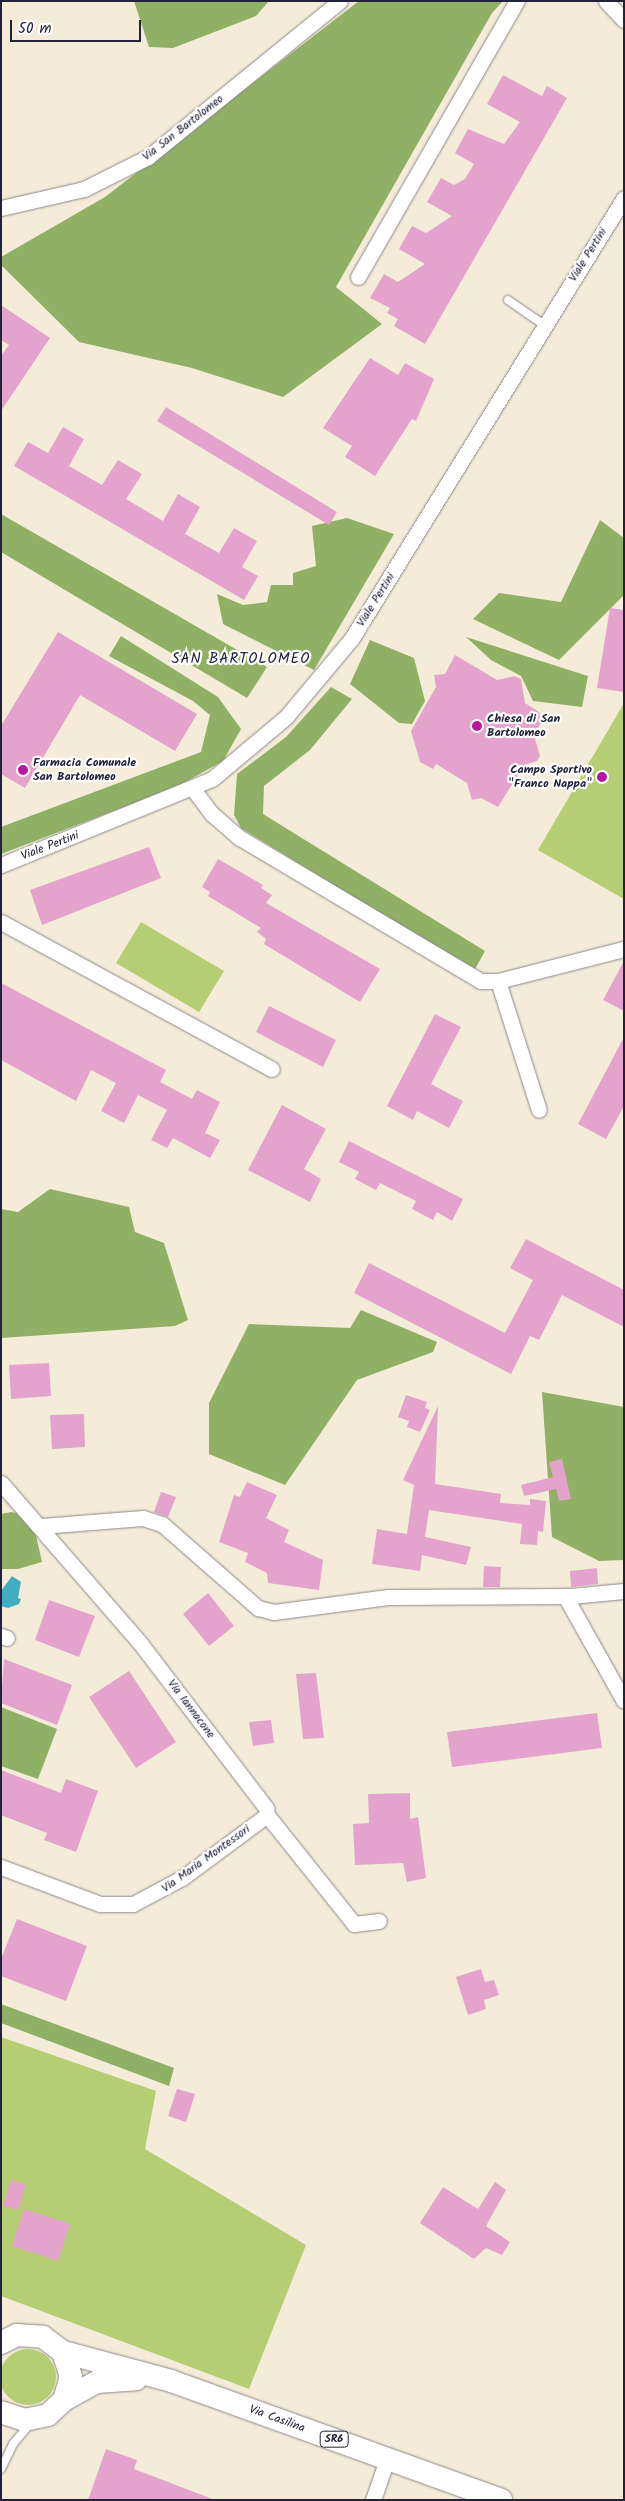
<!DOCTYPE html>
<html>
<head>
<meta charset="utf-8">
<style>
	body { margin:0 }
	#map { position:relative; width:625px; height:2501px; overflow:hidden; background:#f4ecd9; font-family:Kalam,sans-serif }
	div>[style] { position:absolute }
	.green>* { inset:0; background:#b5ce73 }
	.round { border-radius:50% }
	.forest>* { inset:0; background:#90b165 }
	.water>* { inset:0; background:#41adc0 }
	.building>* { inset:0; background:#e3a3cd }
	.roads { filter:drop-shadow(0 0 1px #8b878a) drop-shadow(0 0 1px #8b878a) }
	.service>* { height:8px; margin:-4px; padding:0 4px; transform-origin:4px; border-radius:4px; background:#fff }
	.minor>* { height:15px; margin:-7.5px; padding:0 7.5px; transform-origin:7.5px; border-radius:7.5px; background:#fff }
	.primary>* { height:22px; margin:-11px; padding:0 11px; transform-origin:11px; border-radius:11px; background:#fff }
	.dots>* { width:14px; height:14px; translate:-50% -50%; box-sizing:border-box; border:2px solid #fff; border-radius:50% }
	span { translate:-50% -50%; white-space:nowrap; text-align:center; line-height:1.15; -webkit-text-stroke:4.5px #fff; paint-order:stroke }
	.shield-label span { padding:1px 4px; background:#fff; border:1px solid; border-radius:4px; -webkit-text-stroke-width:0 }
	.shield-label { font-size:11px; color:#22223b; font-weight:700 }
	.street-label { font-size:12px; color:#22223b }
	.poi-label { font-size:12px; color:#22223b; font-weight:700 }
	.left { translate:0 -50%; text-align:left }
	.right { translate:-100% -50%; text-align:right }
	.quarter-label { font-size:15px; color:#22223b; letter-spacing:1px }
	.frame { position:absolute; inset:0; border:2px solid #22223b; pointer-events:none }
	.scale { position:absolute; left:10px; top:20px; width:131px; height:22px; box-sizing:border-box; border:2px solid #22223b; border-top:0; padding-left:6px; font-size:15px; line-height:18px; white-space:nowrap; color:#22223b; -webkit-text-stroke:4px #fff; paint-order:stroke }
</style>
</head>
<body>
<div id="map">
	<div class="green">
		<i style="clip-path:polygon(624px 703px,624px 899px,538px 850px)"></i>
		<i style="clip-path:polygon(141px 922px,224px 971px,199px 1012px,116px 963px)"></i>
		<i style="clip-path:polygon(1px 2037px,156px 2091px,145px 2149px,306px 2245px,249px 2389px,1px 2296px)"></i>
		<i class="round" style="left:0;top:2349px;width:56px;height:56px"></i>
	</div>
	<div class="forest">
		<i style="clip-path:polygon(134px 1px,269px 1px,256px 16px,173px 48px,149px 47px)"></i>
		<i style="clip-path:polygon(359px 1px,503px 1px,492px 13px,336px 287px,382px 324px,283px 397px,192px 368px,79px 342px,1px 265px,1px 257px,105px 197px)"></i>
		<i style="clip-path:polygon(1px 514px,267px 667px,247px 698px,1px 552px)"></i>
		<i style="clip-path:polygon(347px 518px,394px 534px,314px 670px,223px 624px,217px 594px,243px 605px,267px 602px,271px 585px,293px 585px,293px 573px,316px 566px,312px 526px)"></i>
		<i style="clip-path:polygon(600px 520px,624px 538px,624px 595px,559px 660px,473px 619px,499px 593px,561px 602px)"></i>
		<i style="clip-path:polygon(121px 636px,218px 697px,241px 729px,223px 761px,176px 787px,1px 854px,1px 827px,201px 752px,210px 715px,193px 701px,109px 656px)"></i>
		<i style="clip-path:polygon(466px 637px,588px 676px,582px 707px,533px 701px,521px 676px,491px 660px)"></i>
		<i style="clip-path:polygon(370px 640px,414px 658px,425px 701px,412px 724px,399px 723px,350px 684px)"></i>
		<i style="clip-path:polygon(331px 687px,352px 699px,310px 750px,264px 786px,263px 814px,485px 951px,474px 971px,241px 828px,234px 815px,237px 774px,286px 737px)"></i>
		<i style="clip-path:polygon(50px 1189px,129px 1207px,135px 1232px,164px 1243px,188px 1320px,175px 1326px,1px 1338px,1px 1209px,18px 1212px)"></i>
		<i style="clip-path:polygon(361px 1310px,437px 1342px,433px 1352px,357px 1380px,285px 1485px,209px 1454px,209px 1403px,249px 1324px,350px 1328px)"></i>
		<i style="clip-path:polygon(542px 1392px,624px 1407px,624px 1560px,599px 1561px,552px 1537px)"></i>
		<i style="clip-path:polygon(11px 1512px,23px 1514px,35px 1531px,42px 1562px,18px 1569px,1px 1569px,1px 1514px)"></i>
		<i style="clip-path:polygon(1px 1707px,57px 1729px,38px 1779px,1px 1766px)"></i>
		<i style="clip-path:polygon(1px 2004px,174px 2068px,169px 2086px,1px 2023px)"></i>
	</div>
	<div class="water">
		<i style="clip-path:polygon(12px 1576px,21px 1582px,18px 1598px,21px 1599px,19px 1604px,8px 1608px,1px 1606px,1px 1591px)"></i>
	</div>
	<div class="building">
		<i style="clip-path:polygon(503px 75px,542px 96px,547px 86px,567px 98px,425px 344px,394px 326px,398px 319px,387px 313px,390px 308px,370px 298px,384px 274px,398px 282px,425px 264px,399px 249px,412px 226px,426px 233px,452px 216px,427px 202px,441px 178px,454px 185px,465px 179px,474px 164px,455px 153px,468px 129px,504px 144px,520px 122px,487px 104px)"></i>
		<i style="clip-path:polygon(1px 305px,50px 338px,1px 411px,1px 356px,9px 345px,1px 340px)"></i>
		<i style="clip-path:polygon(370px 358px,398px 375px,405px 363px,434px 379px,416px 421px,412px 419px,375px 476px,345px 457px,352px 446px,323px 428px)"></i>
		<i style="clip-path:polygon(166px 407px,337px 512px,329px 525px,157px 421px)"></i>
		<i style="clip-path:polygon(63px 427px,84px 439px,69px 466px,102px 485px,118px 460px,142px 474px,126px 499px,163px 521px,178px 494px,200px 507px,185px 534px,219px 553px,234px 528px,257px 541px,242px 567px,258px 576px,244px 600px,14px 466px,28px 442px,48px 453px)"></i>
		<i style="clip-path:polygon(610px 608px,624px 610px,624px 692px,597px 688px)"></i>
		<i style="clip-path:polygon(58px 632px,197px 714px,175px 751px,80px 695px,25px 788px,1px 774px,1px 726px)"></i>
		<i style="clip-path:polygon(455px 655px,497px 680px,514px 676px,521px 679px,525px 703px,539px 712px,542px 721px,534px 735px,540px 756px,537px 761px,524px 765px,498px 807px,481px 798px,472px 800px,467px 783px,436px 764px,433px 769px,420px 762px,411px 731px,436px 687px,434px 675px,445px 674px)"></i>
		<i style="clip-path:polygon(149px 847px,161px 878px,42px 925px,30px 890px)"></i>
		<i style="clip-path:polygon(218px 859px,263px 885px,261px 888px,272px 895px,266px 903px,380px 969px,360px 1002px,264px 944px,266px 939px,257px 932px,261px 928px,208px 896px,210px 892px,202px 887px)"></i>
		<i style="clip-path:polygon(624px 961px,624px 1011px,603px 1000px)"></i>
		<i style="clip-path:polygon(1px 983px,166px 1070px,160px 1082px,192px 1099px,197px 1090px,220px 1102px,205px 1133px,220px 1140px,210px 1158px,173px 1138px,167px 1148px,151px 1140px,167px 1110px,138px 1095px,124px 1123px,101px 1111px,116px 1083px,91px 1070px,76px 1101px,1px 1060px)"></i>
		<i style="clip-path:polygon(269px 1006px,336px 1040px,323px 1067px,256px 1032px)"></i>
		<i style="clip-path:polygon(435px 1014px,461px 1027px,431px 1084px,463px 1101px,449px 1128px,417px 1111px,413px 1120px,387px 1106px)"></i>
		<i style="clip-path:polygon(624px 1037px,624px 1106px,606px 1139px,578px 1124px)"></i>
		<i style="clip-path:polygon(282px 1105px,326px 1129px,304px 1169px,321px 1179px,310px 1202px,248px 1170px)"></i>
		<i style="clip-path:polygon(349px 1141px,463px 1199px,452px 1221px,437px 1212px,433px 1220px,412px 1209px,416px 1201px,380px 1183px,376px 1190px,355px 1179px,359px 1172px,339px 1162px)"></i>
		<i style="clip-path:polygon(526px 1239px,624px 1290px,624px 1327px,562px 1295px,539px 1340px,530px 1336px,511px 1374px,354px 1293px,369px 1263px,505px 1333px,533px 1280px,510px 1268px)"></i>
		<i style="clip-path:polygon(49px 1363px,51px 1396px,11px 1399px,9px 1365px)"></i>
		<i style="clip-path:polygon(406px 1395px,427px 1402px,425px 1408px,430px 1410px,420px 1432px,407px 1427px,409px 1421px,398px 1417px)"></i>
		<i style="clip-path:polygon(438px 1406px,435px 1484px,501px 1494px,500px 1503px,530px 1505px,530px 1499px,546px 1501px,543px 1532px,538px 1531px,537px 1545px,520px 1544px,522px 1524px,429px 1510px,425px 1537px,471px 1547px,466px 1565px,422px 1555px,420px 1571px,372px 1564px,377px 1529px,407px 1534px,414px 1485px,403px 1480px)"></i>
		<i style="clip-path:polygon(84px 1414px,85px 1447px,52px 1449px,50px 1415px)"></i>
		<i style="clip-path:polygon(562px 1459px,571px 1499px,559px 1501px,556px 1489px,524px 1496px,521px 1485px,553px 1477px,549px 1462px)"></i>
		<i style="clip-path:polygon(247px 1482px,277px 1495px,266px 1518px,289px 1530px,284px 1542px,323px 1560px,319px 1590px,268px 1583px,267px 1573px,245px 1562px,248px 1553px,219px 1542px,234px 1495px,240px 1497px)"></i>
		<i style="clip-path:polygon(161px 1492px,176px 1497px,168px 1517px,154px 1512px)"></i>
		<i style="clip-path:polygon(484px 1566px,501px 1567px,500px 1587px,483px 1587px)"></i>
		<i style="clip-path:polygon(597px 1568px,598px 1584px,571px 1587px,570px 1571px)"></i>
		<i style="clip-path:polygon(208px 1593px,234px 1626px,209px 1646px,183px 1614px)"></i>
		<i style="clip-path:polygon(49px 1600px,95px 1616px,79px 1657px,35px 1640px)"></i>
		<i style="clip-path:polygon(4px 1659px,72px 1685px,57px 1725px,1px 1703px)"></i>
		<i style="clip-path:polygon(129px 1671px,176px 1742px,136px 1768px,89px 1697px)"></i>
		<i style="clip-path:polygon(316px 1673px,324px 1738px,303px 1739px,296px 1674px)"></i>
		<i style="clip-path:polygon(597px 1713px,602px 1748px,452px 1767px,447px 1732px)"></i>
		<i style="clip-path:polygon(271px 1720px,274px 1743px,253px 1746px,249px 1722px)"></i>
		<i style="clip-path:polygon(1px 1770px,61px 1793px,66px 1779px,98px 1791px,76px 1852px,44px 1840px,47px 1833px,1px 1815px)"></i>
		<i style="clip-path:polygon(410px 1793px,410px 1819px,418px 1817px,426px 1878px,407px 1882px,403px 1863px,355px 1865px,353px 1824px,369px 1823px,368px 1794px)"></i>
		<i style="clip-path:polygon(17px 1919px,87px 1946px,66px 2001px,1px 1976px,1px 1959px)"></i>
		<i style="clip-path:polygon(481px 1969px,485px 1982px,494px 1980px,499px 1995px,484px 2000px,486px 2009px,468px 2015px,456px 1977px)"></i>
		<i style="clip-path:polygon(177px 2089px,195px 2094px,186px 2122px,168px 2116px)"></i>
		<i style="clip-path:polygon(11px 2180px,26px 2185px,18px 2210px,3px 2206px)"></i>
		<i style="clip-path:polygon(495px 2182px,506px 2190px,486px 2226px,510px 2242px,502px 2255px,486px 2248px,474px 2259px,420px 2223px,443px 2187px,478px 2209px)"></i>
		<i style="clip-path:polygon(24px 2209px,70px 2224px,58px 2261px,12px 2246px)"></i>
		<i style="clip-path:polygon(106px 2449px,137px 2460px,134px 2469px,215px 2500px,88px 2500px)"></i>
	</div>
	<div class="roads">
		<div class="service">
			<i style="left:508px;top:300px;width:44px;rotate:34.8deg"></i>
			<i style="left:1px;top:2469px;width:28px;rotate:-64deg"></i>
			<i style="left:13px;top:2444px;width:25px;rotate:-50deg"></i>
		</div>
		<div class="minor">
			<i style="left:606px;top:1px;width:26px;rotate:47deg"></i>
			<i style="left:1px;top:208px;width:85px;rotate:-12.9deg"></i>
			<i style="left:84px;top:189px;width:72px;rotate:-26.6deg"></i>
			<i style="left:148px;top:157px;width:247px;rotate:-39.1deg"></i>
			<i style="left:358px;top:277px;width:319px;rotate:-60.1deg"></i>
			<i style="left:193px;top:789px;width:31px;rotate:53deg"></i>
			<i style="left:212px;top:814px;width:37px;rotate:41deg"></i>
			<i style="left:240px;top:838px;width:280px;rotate:30.7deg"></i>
			<i style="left:481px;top:981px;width:17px"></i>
			<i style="left:498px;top:981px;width:130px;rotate:-14.3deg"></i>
			<i style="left:1px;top:865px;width:228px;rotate:-22.2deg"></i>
			<i style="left:212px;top:779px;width:97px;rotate:-40deg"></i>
			<i style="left:286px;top:717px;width:103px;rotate:-50.1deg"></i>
			<i style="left:352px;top:638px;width:517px;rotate:-58.28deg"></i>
			<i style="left:1px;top:922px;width:308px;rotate:28.5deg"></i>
			<i style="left:498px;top:981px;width:135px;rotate:72.4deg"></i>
			<i style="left:1px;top:1483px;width:212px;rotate:49deg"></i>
			<i style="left:140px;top:1643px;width:208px;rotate:52.6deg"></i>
			<i style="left:266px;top:1808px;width:7px;rotate:82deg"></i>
			<i style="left:267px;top:1815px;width:139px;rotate:51.4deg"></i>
			<i style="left:354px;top:1924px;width:25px;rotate:-7deg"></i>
			<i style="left:41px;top:1526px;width:102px;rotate:-4.5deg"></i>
			<i style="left:143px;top:1518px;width:20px;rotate:18deg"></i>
			<i style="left:162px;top:1524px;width:128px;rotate:41.2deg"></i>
			<i style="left:258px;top:1608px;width:16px;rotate:14deg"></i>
			<i style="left:274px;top:1612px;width:115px;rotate:-7.5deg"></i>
			<i style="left:388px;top:1597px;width:183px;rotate:-0.3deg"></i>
			<i style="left:571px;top:1596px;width:53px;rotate:-5.4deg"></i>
			<i style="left:565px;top:1596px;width:120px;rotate:60.7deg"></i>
			<i style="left:1px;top:1636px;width:6px;rotate:18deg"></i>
			<i style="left:1px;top:1867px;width:106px;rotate:20.5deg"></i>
			<i style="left:100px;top:1904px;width:33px"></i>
			<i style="left:133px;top:1904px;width:55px;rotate:-28deg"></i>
			<i style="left:182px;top:1878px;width:106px;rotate:-36.5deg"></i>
			<i style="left:373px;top:2500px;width:43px;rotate:-71.1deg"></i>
		</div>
		<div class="primary">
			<i style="left:1px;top:2343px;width:18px;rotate:-27deg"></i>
			<i style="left:17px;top:2335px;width:26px;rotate:4deg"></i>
			<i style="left:43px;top:2337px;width:25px;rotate:37deg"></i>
			<i style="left:63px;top:2352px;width:25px;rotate:72deg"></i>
			<i style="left:71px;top:2376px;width:25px;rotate:106deg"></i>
			<i style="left:64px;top:2400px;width:22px;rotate:137deg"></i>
			<i style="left:48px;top:2415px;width:24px;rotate:168deg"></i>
			<i style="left:25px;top:2420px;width:25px;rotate:-162deg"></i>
			<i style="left:63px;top:2352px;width:112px;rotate:15deg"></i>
			<i style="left:171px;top:2381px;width:351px;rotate:19.8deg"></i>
			<i style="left:64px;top:2400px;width:38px;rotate:-29deg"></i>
			<i style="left:97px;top:2382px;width:39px;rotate:-4deg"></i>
		</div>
	</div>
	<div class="dots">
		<i style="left:477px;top:726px;background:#b5179e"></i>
		<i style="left:23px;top:770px;background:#b5179e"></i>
		<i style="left:602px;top:777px;background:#b5179e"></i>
	</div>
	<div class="shield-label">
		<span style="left:334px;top:2439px">SR6</span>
	</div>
	<div class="street-label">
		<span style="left:183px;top:128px;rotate:-38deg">Via San Bartolomeo</span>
		<span style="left:588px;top:255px;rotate:-58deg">Viale Pertini</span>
		<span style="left:376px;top:600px;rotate:-58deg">Viale Pertini</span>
		<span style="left:50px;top:846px;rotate:-21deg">Viale Pertini</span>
		<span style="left:191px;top:1709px;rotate:53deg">Via Iannacone</span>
		<span style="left:206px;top:1859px;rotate:-36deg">Via Maria Montessori</span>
		<span style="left:277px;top:2419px;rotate:20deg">Via Casilina</span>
	</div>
	<div class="poi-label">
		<span class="left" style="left:487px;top:726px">Chiesa di San<br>Bartolomeo</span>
		<span class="left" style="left:33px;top:770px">Farmacia Comunale<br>San Bartolomeo</span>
		<span class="right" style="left:592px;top:777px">Campo Sportivo<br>"Franco Nappa"</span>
	</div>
	<div class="quarter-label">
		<span style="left:241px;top:660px">SAN BARTOLOMEO</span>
	</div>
	<div class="frame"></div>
	<div class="scale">50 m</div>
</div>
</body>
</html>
